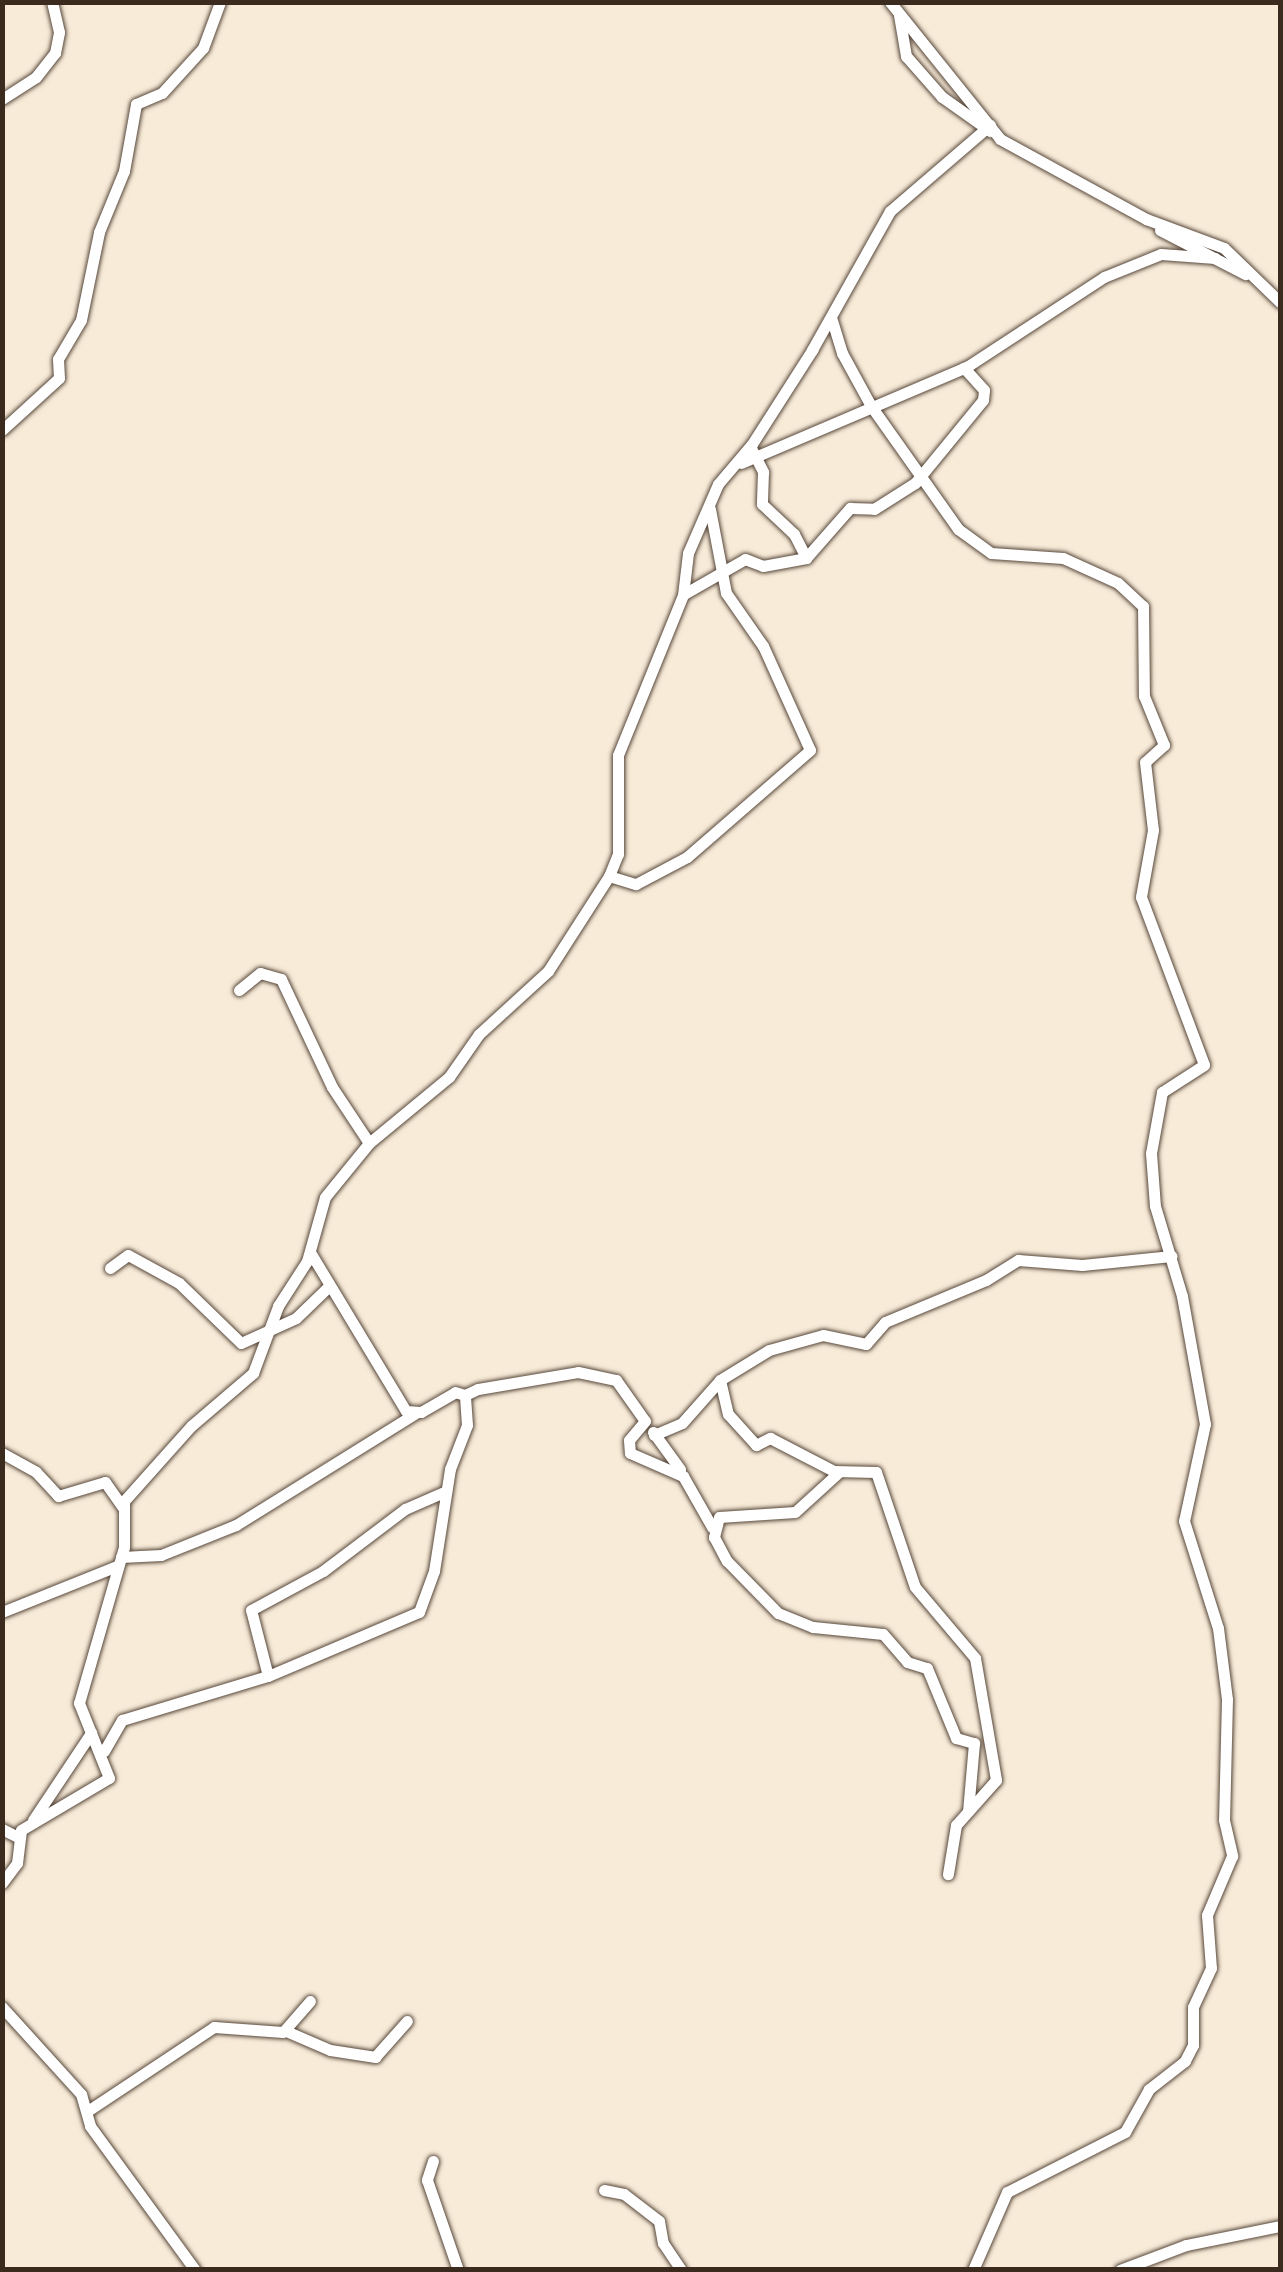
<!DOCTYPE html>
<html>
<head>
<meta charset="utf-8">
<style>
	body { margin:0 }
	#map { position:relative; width:1283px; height:2272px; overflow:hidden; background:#f8ebd8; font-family:"Gochi Hand",sans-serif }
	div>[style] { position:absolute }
	.roads { filter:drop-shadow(0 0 2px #57473a) drop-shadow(0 0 2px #57473a) }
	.minor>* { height:11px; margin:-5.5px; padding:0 5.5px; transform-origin:5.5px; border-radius:5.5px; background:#fff }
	span { translate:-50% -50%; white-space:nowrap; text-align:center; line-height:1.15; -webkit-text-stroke:10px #fbf7ec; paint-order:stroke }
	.frame { position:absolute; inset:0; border:5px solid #3b2a1e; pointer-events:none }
</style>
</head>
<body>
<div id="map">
	<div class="roads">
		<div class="minor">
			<i style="left:890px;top:2px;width:176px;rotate:51.2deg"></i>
			<i style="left:1000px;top:139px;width:166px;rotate:28.7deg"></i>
			<i style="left:1146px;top:219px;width:83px;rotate:20.4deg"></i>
			<i style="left:1224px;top:248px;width:78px;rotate:44deg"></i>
			<i style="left:899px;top:15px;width:42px;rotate:80.3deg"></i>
			<i style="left:906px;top:56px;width:55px;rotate:48.7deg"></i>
			<i style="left:942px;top:97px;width:59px;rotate:35.3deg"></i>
			<i style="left:2px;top:99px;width:40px;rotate:-32.9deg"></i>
			<i style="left:36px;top:77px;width:31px;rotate:-52deg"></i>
			<i style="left:55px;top:53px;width:21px;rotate:-79deg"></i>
			<i style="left:59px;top:32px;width:31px;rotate:-103deg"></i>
			<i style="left:1160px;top:230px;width:96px;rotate:27.4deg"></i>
			<i style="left:831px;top:317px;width:38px;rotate:73deg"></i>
			<i style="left:842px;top:353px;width:60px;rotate:61.3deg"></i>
			<i style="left:871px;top:406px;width:151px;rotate:54.7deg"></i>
			<i style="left:958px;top:529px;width:41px;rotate:36deg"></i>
			<i style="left:991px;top:553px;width:72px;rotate:4deg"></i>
			<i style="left:1063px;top:558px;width:60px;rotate:24.4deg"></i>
			<i style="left:1118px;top:583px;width:34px;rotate:43deg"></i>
			<i style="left:1143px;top:606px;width:90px;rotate:89.4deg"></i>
			<i style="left:1144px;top:696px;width:53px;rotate:67.8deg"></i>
			<i style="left:1164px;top:745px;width:25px;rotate:138deg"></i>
			<i style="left:1145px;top:762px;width:68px;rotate:83.3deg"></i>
			<i style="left:1153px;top:830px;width:68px;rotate:100.2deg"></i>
			<i style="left:1141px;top:897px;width:179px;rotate:69.4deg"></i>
			<i style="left:1204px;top:1065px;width:50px;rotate:147.3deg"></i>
			<i style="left:1162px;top:1092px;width:62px;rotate:100.2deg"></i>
			<i style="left:1151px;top:1153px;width:53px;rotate:85.7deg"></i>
			<i style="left:1155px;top:1206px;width:94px;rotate:73.3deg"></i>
			<i style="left:1182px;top:1296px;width:130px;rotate:79.8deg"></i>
			<i style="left:1205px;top:1424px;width:99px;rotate:102.2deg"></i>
			<i style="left:1184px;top:1521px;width:112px;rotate:72.4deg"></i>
			<i style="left:1218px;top:1628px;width:72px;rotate:82.8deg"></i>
			<i style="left:1227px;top:1699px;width:121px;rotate:91.4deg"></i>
			<i style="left:1224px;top:1820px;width:37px;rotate:77deg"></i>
			<i style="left:1232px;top:1856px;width:64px;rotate:113deg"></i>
			<i style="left:1207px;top:1915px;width:53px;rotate:85.7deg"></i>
			<i style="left:1211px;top:1968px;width:43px;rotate:114.8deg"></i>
			<i style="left:1193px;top:2007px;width:38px;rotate:90deg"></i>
			<i style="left:1193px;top:2045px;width:18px;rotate:117deg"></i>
			<i style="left:1185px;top:2061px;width:46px;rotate:142.1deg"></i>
			<i style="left:1149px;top:2089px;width:49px;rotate:119.2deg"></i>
			<i style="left:1125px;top:2132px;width:132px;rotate:153deg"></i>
			<i style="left:1007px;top:2192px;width:85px;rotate:113.6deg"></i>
			<i style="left:2px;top:430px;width:77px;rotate:-42.4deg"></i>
			<i style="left:59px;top:378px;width:19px;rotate:-93deg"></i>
			<i style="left:58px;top:359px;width:45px;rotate:-59.5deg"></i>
			<i style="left:81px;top:320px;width:90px;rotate:-78.4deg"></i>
			<i style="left:99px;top:232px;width:66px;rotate:-67.7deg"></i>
			<i style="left:124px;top:171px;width:68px;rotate:-79.8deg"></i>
			<i style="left:136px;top:104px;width:28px;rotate:-23deg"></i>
			<i style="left:162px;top:93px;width:61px;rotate:-47.7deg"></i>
			<i style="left:203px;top:48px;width:49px;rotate:-69.7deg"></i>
			<i style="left:752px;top:450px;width:25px;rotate:63deg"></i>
			<i style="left:763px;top:472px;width:32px;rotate:92deg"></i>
			<i style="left:762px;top:504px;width:44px;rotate:43.2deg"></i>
			<i style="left:794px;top:534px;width:27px;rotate:63deg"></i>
			<i style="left:741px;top:463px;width:247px;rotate:-23.1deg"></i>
			<i style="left:968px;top:366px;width:163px;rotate:-33.2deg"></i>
			<i style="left:1104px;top:277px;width:61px;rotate:-22deg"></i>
			<i style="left:1161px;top:254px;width:54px;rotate:4.2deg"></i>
			<i style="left:684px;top:594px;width:70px;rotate:-29.8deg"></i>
			<i style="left:745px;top:559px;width:19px;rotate:21deg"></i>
			<i style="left:763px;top:566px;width:44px;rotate:-10.5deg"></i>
			<i style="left:806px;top:558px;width:67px;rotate:-48.7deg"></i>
			<i style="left:850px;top:508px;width:24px;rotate:2deg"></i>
			<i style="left:874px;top:509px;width:49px;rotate:-32.4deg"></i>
			<i style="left:915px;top:483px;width:107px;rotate:-50.7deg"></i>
			<i style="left:983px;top:400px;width:10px;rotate:-84deg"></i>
			<i style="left:984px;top:390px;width:30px;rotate:-132deg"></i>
			<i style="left:609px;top:876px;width:28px;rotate:17deg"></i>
			<i style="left:636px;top:884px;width:58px;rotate:-27.9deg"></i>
			<i style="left:687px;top:857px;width:163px;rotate:-41deg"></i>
			<i style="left:810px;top:750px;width:114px;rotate:-114.3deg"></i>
			<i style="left:763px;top:646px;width:65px;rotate:-124.9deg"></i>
			<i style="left:726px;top:593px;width:86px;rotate:-100.8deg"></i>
			<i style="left:239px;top:990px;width:27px;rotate:-39deg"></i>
			<i style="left:260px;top:973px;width:22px;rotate:16deg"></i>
			<i style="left:281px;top:979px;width:119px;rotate:64.7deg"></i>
			<i style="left:332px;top:1087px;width:67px;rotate:56.5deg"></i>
			<i style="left:310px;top:1252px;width:186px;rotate:58.9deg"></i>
			<i style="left:406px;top:1411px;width:15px;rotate:4deg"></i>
			<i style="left:421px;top:1412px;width:39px;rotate:-30deg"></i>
			<i style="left:455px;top:1392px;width:10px;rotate:17deg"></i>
			<i style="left:110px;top:1268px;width:22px;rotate:-36deg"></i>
			<i style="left:128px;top:1255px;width:58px;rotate:28.8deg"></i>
			<i style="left:179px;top:1283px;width:86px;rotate:44.1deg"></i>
			<i style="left:241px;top:1343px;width:60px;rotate:-24.4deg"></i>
			<i style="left:296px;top:1318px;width:45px;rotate:-44.1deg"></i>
			<i style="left:720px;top:1380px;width:35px;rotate:77deg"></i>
			<i style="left:728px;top:1414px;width:42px;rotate:47.9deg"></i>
			<i style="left:756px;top:1445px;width:16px;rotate:-27deg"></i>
			<i style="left:770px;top:1438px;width:72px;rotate:27.3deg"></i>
			<i style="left:834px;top:1471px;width:42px;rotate:1.4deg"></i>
			<i style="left:876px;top:1472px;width:121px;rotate:71.3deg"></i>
			<i style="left:915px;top:1587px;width:93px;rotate:49.8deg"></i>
			<i style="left:975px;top:1658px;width:124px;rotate:80.2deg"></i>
			<i style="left:996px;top:1780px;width:60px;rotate:131.6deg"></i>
			<i style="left:956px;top:1825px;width:50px;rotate:99.3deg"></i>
			<i style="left:653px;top:1432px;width:46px;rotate:53.9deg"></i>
			<i style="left:654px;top:1435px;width:30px;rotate:-23deg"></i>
			<i style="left:682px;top:1423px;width:57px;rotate:-48.5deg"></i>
			<i style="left:720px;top:1380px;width:57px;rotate:-31.5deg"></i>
			<i style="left:769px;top:1350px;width:56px;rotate:-15.5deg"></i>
			<i style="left:823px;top:1335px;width:44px;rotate:11.8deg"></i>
			<i style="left:866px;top:1344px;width:29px;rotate:-49deg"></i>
			<i style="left:885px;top:1322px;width:109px;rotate:-22.6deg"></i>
			<i style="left:986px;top:1280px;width:38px;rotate:-32deg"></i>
			<i style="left:1018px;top:1260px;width:64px;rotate:4.5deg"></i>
			<i style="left:1082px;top:1265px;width:90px;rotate:-5.7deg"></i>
			<i style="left:2px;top:1453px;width:39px;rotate:29deg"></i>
			<i style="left:36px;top:1472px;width:33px;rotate:47deg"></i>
			<i style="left:58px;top:1496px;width:49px;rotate:-16.6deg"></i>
			<i style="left:105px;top:1482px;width:32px;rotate:55deg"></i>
			<i style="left:839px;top:1472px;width:59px;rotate:137.7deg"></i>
			<i style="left:795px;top:1512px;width:76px;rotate:176.2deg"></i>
			<i style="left:719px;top:1517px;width:21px;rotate:104deg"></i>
			<i style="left:714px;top:1537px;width:27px;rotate:62deg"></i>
			<i style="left:727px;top:1561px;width:73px;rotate:45.6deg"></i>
			<i style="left:778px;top:1613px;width:38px;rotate:22deg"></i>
			<i style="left:813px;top:1627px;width:70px;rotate:5.7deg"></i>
			<i style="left:883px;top:1634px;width:37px;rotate:49deg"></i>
			<i style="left:907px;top:1662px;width:21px;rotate:17deg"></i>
			<i style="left:927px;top:1668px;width:76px;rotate:67.5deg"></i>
			<i style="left:956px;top:1738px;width:19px;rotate:16deg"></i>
			<i style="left:974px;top:1743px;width:68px;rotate:95deg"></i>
			<i style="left:121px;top:1557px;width:40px;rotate:-2.9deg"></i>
			<i style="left:161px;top:1555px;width:81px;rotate:-21.8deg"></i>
			<i style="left:236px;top:1525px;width:210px;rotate:-31.9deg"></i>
			<i style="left:2px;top:1612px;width:124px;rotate:-21.8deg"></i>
			<i style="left:268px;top:1676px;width:164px;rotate:-23deg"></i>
			<i style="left:419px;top:1612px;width:44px;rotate:-69.9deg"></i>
			<i style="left:434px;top:1571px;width:103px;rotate:-81.1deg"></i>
			<i style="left:450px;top:1469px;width:47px;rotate:-68.9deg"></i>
			<i style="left:467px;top:1425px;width:30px;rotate:-94deg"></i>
			<i style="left:465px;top:1395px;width:14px;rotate:-25deg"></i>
			<i style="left:478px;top:1389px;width:101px;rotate:-9.6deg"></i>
			<i style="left:578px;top:1372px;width:39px;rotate:12deg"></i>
			<i style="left:616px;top:1380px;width:50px;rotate:54.7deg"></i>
			<i style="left:645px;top:1421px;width:25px;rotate:130deg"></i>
			<i style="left:629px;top:1440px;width:13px;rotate:86deg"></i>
			<i style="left:630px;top:1453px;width:58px;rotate:23.5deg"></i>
			<i style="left:683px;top:1476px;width:59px;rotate:60.4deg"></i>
			<i style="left:104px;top:1751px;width:36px;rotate:-60deg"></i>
			<i style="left:122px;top:1720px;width:152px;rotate:-16.8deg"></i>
			<i style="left:268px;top:1676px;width:68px;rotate:-104.4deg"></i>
			<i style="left:251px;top:1610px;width:82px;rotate:-28.4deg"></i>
			<i style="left:323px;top:1571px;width:103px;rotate:-37.1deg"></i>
			<i style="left:405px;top:1509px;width:45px;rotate:-23.7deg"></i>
			<i style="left:33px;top:1820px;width:105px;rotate:-56.3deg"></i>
			<i style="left:2px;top:1829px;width:18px;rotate:27deg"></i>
			<i style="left:2px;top:1883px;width:25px;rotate:-53deg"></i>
			<i style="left:17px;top:1863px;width:33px;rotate:-83deg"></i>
			<i style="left:21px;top:1830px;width:102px;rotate:-30.6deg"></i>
			<i style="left:109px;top:1778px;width:81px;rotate:-111.8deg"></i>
			<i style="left:79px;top:1703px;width:162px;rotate:-73.9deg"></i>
			<i style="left:124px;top:1547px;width:46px;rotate:-90deg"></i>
			<i style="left:124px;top:1501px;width:101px;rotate:-48.2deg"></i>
			<i style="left:191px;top:1426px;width:82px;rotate:-40.5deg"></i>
			<i style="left:253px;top:1373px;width:72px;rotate:-69.5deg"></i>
			<i style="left:278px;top:1306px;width:54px;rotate:-57.2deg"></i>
			<i style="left:307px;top:1261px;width:66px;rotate:-74.3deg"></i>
			<i style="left:325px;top:1197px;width:70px;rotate:-50.8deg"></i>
			<i style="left:369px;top:1143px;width:104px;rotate:-39.5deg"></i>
			<i style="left:449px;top:1077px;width:52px;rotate:-55.1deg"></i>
			<i style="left:479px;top:1034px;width:93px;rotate:-42.4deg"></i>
			<i style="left:548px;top:971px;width:113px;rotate:-57.3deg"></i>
			<i style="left:609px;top:876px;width:24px;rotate:-68deg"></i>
			<i style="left:618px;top:854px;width:99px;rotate:-90deg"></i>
			<i style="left:618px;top:755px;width:173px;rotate:-67.9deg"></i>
			<i style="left:683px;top:595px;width:42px;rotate:-83.2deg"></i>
			<i style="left:688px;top:553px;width:75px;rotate:-66.5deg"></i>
			<i style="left:718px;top:484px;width:52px;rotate:-49.6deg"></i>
			<i style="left:752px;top:444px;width:112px;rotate:-57.4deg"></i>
			<i style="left:812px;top:350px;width:159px;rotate:-60.7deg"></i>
			<i style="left:890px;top:211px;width:132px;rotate:-40.7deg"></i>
			<i style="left:2px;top:2007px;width:118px;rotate:47.8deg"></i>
			<i style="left:81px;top:2094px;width:33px;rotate:74deg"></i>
			<i style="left:90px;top:2126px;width:178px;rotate:53.9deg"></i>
			<i style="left:286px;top:2031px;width:48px;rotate:23.4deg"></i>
			<i style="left:330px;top:2050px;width:46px;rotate:8.8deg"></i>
			<i style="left:375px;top:2057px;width:48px;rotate:-48.4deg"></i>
			<i style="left:89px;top:2110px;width:150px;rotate:-33.6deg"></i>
			<i style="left:214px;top:2027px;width:69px;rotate:4.1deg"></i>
			<i style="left:283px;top:2032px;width:41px;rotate:-48.9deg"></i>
			<i style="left:433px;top:2161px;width:20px;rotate:108deg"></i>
			<i style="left:427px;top:2180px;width:95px;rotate:71deg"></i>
			<i style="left:604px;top:2190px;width:20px;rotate:11deg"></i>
			<i style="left:624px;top:2194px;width:44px;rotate:37.6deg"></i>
			<i style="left:659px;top:2221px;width:22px;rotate:80deg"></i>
			<i style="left:663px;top:2243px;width:32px;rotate:56deg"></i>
			<i style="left:1120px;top:2270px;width:71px;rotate:-20.7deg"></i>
			<i style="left:1186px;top:2245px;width:96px;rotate:-11.4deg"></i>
		</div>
	</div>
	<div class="frame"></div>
</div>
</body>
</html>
